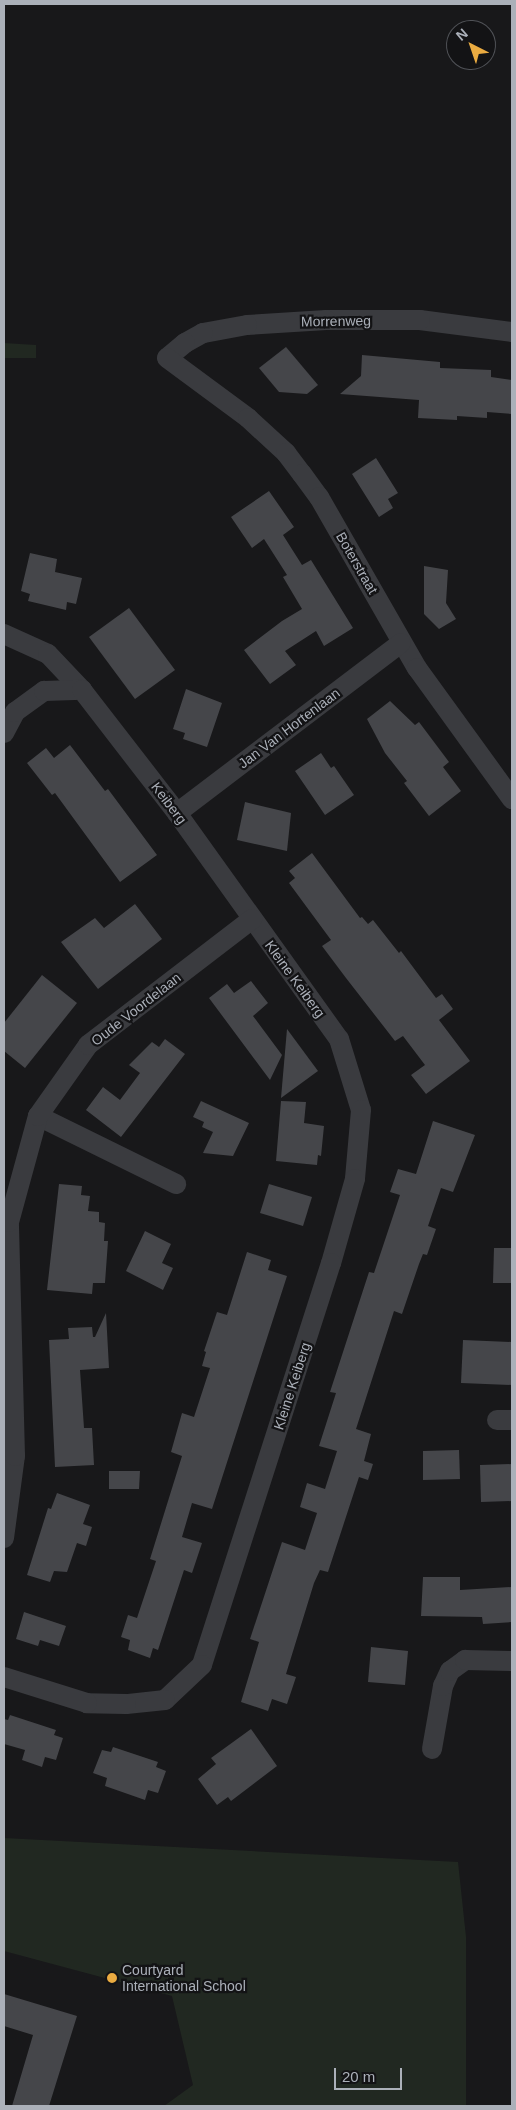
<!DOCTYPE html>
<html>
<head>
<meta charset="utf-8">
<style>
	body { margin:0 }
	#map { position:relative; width:516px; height:2110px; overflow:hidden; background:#18181a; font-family:Helvetica,sans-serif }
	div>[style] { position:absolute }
	.green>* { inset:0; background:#212821 }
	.building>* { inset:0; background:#45464a }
	.street>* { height:20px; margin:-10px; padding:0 10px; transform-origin:10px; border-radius:10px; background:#3a3b3f }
	.dots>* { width:14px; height:14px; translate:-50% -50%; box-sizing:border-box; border:2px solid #131315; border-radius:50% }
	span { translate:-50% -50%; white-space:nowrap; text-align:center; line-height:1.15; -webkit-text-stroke:4.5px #131315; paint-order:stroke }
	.street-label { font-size:14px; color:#abb0b9 }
	.poi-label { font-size:14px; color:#abb0b9 }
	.left { translate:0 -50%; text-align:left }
	.frame { position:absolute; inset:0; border:5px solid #abb0b9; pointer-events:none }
	.north { position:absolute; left:446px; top:20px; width:50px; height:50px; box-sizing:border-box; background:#131315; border:1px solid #505257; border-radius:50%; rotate:319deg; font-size:14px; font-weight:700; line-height:20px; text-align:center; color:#abb0b9 }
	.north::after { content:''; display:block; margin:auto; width:18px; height:22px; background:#eaab41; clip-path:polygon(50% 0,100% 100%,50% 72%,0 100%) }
	.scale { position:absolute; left:334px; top:2068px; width:68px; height:22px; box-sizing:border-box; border:2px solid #abb0b9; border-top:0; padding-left:6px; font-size:15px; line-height:18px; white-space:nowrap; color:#abb0b9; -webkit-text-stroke:4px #131315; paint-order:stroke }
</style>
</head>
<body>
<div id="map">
	<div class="green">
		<i style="clip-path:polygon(4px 343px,36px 345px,36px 358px,4px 358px)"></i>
		<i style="clip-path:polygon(4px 1838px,458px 1862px,466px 1937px,466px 2106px,164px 2106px,193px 2085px,172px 1996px,4px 1951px)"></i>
	</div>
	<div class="building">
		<i style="clip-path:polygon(286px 347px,318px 385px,307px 394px,279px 392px,259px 368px)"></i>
		<i style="clip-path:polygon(362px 355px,440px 362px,440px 368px,491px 370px,491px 377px,512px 380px,512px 414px,487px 412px,487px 418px,457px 416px,457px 420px,418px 418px,419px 400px,340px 394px,361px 376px)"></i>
		<i style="clip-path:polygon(376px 458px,398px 493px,388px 499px,393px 508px,379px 517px,352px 474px)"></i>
		<i style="clip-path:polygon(269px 491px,294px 527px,283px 535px,302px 565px,311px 560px,353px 628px,324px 646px,316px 631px,285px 651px,296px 665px,270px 684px,244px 650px,282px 621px,302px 609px,283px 577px,287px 575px,264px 539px,252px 548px,231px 517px)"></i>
		<i style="clip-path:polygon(30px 553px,57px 559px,55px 572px,82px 578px,76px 604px,67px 602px,66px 610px,28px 601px,30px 594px,21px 591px)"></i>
		<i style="clip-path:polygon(424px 566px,448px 570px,446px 603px,456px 619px,439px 629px,424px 614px)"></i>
		<i style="clip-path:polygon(129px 608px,175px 670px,135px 699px,89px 637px)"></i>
		<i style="clip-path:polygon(186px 689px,222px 703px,207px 747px,183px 739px,185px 733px,173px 729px)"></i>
		<i style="clip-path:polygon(390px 701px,415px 725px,419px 722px,449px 762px,443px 767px,461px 791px,429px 816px,404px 783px,407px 781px,385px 753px,367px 719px)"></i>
		<i style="clip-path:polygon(70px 745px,105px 791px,108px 789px,157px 855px,120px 882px,55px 793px,52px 795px,27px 763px,46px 748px,54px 758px)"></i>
		<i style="clip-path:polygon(321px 753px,331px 768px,334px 766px,354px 795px,325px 815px,295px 771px)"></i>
		<i style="clip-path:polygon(245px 802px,291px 813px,287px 851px,237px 840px)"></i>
		<i style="clip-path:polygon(312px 853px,360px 918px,362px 917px,368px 924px,373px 920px,399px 953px,401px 951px,436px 998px,442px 994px,453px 1009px,439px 1020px,470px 1061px,426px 1094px,411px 1075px,425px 1065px,403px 1036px,395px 1041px,346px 978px,322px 946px,331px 940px,289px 883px,295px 878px,289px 871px)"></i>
		<i style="clip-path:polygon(135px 904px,162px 939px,98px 989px,61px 942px,95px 918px,104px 928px)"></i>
		<i style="clip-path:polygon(42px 975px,77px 1003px,25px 1068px,4px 1051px,4px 1023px)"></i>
		<i style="clip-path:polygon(251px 981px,268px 1003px,253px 1016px,282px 1055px,270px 1080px,209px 998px,227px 984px,234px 993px)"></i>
		<i style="clip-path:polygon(287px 1029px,318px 1071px,281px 1098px)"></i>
		<i style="clip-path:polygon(165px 1039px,185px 1054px,121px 1137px,86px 1110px,103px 1087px,120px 1100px,140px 1073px,129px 1065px,152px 1042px,159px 1047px)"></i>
		<i style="clip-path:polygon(201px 1101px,249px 1123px,233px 1156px,203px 1153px,213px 1132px,202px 1127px,204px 1122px,193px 1117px)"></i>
		<i style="clip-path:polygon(281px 1101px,306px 1102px,304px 1123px,324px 1126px,321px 1156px,318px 1155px,317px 1165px,276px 1161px)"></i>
		<i style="clip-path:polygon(433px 1121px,475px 1135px,453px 1192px,441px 1188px,428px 1226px,436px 1229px,427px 1255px,423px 1254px,419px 1264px,402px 1314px,394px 1311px,356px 1429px,371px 1434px,364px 1461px,373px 1464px,368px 1480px,359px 1477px,328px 1572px,320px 1570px,314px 1583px,286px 1674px,296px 1677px,287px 1704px,272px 1699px,268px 1711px,241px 1702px,259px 1642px,250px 1639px,282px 1542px,305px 1550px,317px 1513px,300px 1507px,307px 1483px,325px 1489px,337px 1451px,319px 1446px,336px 1393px,330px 1392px,369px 1272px,374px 1273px,400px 1195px,390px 1192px,398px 1169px,416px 1174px)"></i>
		<i style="clip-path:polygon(59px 1184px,82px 1186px,81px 1195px,90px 1196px,88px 1211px,99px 1212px,99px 1222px,105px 1223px,104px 1241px,108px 1241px,105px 1283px,93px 1283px,92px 1294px,47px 1290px)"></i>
		<i style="clip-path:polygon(269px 1184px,312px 1197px,303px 1226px,260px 1213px)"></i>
		<i style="clip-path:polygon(145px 1231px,171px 1244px,162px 1263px,173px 1268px,163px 1290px,126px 1271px)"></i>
		<i style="clip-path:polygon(494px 1248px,512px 1248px,512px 1283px,493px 1283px)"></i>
		<i style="clip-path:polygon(247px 1252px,271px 1260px,268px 1270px,287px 1276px,212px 1509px,192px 1503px,182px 1537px,202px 1543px,192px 1573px,184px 1570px,158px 1650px,153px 1648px,150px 1658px,128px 1650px,130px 1640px,121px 1637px,128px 1615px,137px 1618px,156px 1561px,150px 1559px,182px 1456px,171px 1452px,182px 1413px,194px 1417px,210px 1368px,202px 1366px,206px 1352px,204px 1351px,217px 1312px,227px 1315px)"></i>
		<i style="clip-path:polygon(106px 1313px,109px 1368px,80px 1370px,84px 1428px,92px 1428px,94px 1465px,55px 1467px,49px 1340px,69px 1339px,68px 1328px,92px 1327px,93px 1337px,95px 1337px)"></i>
		<i style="clip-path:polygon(463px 1340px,512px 1342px,512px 1385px,461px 1383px)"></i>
		<i style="clip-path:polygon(459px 1450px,460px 1479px,423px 1480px,423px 1451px)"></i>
		<i style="clip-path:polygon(512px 1464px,512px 1501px,481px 1502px,480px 1465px)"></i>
		<i style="clip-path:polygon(109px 1471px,140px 1471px,139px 1489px,109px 1489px)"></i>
		<i style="clip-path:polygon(57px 1493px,90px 1505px,83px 1524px,92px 1527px,86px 1546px,77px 1543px,67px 1572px,54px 1571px,50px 1582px,27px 1575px,48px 1508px,51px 1509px)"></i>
		<i style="clip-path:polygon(423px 1577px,460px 1577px,460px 1590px,512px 1587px,512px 1622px,483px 1624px,482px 1617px,421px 1616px)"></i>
		<i style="clip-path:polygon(24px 1612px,66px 1626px,59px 1646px,40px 1640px,38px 1646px,16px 1639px)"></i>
		<i style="clip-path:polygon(371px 1647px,408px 1651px,405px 1685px,368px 1682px)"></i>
		<i style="clip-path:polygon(10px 1715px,56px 1730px,54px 1735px,63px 1738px,56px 1760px,45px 1757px,42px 1767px,22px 1760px,25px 1750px,4px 1744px,4px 1719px,8px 1720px)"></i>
		<i style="clip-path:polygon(251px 1729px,277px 1766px,231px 1801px,228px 1797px,217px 1805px,198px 1779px,216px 1764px,211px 1758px)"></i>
		<i style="clip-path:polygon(113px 1747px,158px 1762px,156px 1767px,166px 1771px,158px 1793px,148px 1790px,145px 1800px,105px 1786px,107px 1778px,93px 1773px,102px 1750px,111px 1752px)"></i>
		<i style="clip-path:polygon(4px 1994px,77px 2016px,49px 2106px,12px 2106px,33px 2035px,4px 2026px)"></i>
	</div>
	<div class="street">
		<i style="left:512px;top:332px;width:93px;rotate:-172.6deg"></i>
		<i style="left:420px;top:320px;width:94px;rotate:180deg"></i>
		<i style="left:326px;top:320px;width:79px;rotate:176.4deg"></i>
		<i style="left:247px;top:325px;width:45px;rotate:169.7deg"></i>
		<i style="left:203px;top:333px;width:21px;rotate:151deg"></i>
		<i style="left:185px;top:343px;width:23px;rotate:140deg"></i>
		<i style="left:167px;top:358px;width:101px;rotate:36.5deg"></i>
		<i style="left:248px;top:418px;width:52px;rotate:42.6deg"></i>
		<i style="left:286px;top:453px;width:26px;rotate:53deg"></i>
		<i style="left:302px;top:474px;width:29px;rotate:54deg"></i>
		<i style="left:319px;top:497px;width:197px;rotate:60.2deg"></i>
		<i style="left:417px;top:668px;width:162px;rotate:54.1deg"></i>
		<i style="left:4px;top:634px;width:48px;rotate:24.4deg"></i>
		<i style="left:48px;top:654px;width:50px;rotate:46.6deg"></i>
		<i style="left:4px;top:733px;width:24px;rotate:-62deg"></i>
		<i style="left:15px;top:712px;width:36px;rotate:-36deg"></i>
		<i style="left:44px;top:691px;width:38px;rotate:-2deg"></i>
		<i style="left:82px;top:690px;width:155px;rotate:52.3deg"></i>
		<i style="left:177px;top:813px;width:278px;rotate:54.4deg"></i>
		<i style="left:339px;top:1039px;width:74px;rotate:72.8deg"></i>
		<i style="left:361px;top:1110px;width:69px;rotate:95deg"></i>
		<i style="left:355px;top:1179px;width:87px;rotate:105.9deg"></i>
		<i style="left:331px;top:1263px;width:422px;rotate:107.8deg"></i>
		<i style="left:202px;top:1665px;width:51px;rotate:136.6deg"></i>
		<i style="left:165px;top:1700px;width:39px;rotate:174deg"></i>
		<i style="left:126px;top:1704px;width:39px;rotate:-179deg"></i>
		<i style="left:87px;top:1703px;width:87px;rotate:-162.6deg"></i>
		<i style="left:177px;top:813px;width:281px;rotate:-37.2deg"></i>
		<i style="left:38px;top:1116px;width:154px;rotate:26.2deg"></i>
		<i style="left:497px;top:1420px;width:15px"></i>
		<i style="left:4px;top:1538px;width:83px;rotate:-82.4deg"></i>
		<i style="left:15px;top:1456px;width:234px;rotate:-91.5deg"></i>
		<i style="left:9px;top:1222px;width:110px;rotate:-74.7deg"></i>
		<i style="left:38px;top:1116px;width:87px;rotate:-54.8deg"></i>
		<i style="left:88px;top:1045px;width:207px;rotate:-37.5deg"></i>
		<i style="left:432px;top:1749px;width:64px;rotate:-80.1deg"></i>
		<i style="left:443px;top:1686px;width:17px;rotate:-65deg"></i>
		<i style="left:450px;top:1671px;width:19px;rotate:-36deg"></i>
		<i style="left:465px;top:1660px;width:47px;rotate:1.2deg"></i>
	</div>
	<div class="dots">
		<i style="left:112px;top:1978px;background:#eaab41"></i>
	</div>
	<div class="street-label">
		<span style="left:336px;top:321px;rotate:-1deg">Morrenweg</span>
		<span style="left:357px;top:563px;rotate:60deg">Boterstraat</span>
		<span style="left:289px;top:728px;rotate:-37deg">Jan Van Hortenlaan</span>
		<span style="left:169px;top:803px;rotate:53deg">Keiberg</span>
		<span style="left:295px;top:979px;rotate:54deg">Kleine Keiberg</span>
		<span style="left:136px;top:1009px;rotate:-38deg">Oude Voordelaan</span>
		<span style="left:292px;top:1386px;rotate:-72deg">Kleine Keiberg</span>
	</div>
	<div class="poi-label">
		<span class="left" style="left:122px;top:1978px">Courtyard<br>International School</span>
	</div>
	<div class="frame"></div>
	<div class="north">N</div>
	<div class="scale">20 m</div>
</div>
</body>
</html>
